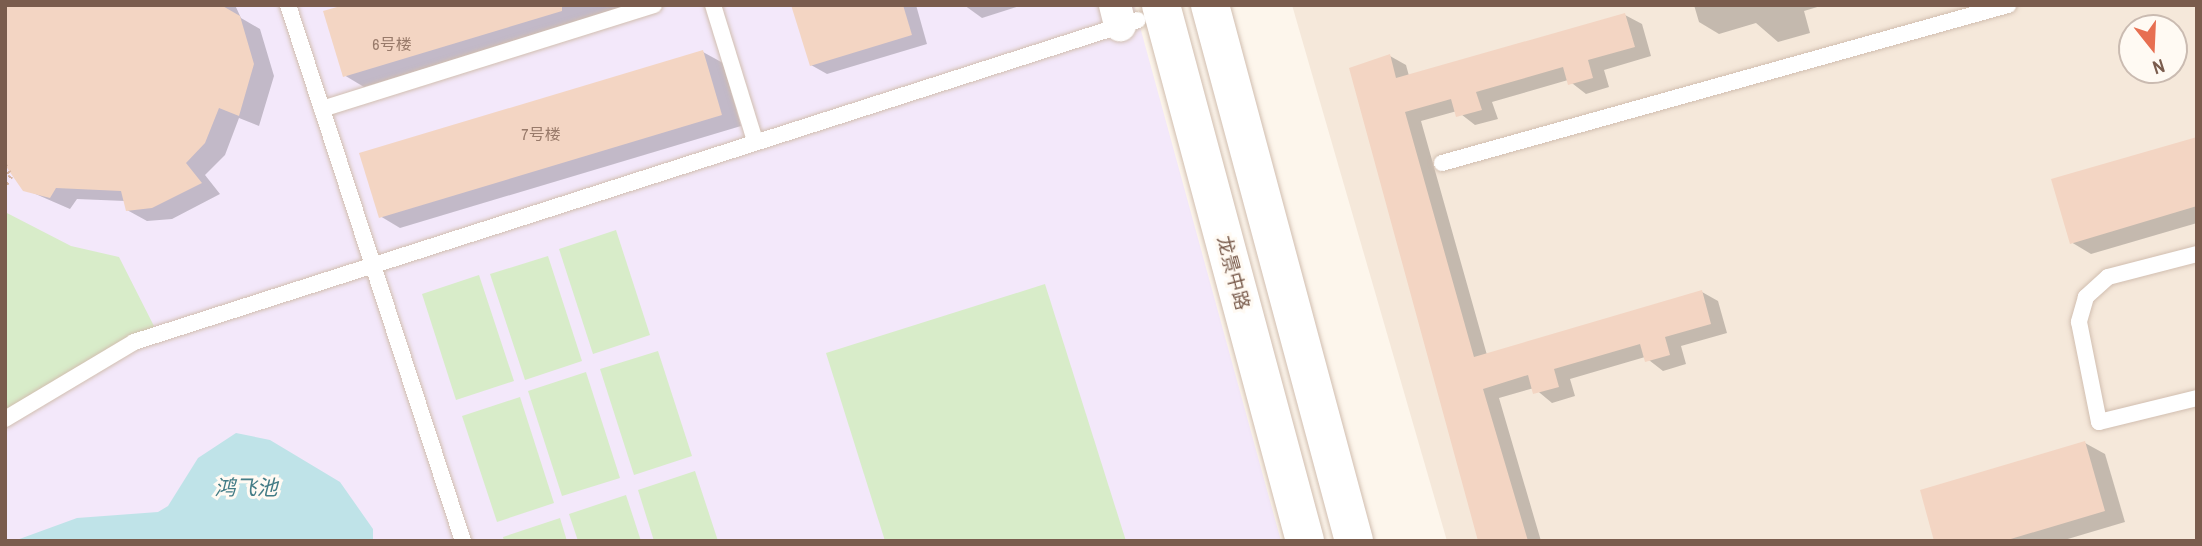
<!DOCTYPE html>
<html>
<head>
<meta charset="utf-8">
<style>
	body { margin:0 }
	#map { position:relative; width:2202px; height:546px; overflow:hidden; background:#fdf6ec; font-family:"Archivo Narrow","Noto Sans SC",sans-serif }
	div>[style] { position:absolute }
	.residential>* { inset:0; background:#f5e8da }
	.education>* { inset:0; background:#f3e8fa }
	.green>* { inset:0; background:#d8ecc9 }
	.water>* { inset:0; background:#bfe3e8 }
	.shadow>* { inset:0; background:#0003 }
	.building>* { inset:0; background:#f3d5c3 }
	.path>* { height:4.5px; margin-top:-2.25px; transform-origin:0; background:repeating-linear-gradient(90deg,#d9b8a5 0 2px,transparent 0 7px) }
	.roads { filter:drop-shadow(0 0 2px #d1beb0) drop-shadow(0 0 2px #d1beb0) }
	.service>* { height:16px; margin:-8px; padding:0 8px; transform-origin:8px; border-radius:8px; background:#fff }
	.minor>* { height:32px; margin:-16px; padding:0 16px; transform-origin:16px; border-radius:16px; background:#fff }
	.tertiary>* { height:38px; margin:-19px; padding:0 19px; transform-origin:19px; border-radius:19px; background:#fff }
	span { translate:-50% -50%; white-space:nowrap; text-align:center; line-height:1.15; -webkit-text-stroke:6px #fffaf3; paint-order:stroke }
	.number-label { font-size:16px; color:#987a6a }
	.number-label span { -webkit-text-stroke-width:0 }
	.street-label { font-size:19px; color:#7a5c4d }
	.water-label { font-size:21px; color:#437c86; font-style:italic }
	.frame { position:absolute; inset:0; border:7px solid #7a5c4d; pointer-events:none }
	.north { position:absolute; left:2118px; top:14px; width:70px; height:70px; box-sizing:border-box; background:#fffaf3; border:2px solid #cabbb1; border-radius:50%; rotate:162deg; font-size:19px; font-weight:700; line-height:28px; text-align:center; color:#7a5c4d }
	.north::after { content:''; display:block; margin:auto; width:24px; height:32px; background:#e76f51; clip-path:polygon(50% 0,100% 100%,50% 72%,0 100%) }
</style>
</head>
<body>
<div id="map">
	<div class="residential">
		<i style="clip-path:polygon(evenodd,1292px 5px,2197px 5px,2197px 541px,1447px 541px,1292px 5px,2132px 28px,2174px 28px,2174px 70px,2132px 70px,2132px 28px)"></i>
	</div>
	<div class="education">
		<i style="clip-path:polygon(5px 5px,1134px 5px,1281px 541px,5px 541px)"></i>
	</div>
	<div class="green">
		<i style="clip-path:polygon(5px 212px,71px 246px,119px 257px,158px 334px,5px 419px)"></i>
		<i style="clip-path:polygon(616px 230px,650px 335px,593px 354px,559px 249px)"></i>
		<i style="clip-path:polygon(548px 256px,582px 361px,525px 380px,490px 274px)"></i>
		<i style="clip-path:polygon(479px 275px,514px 381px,456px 400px,422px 294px)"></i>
		<i style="clip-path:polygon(1045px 284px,1126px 541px,885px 541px,826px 353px)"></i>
		<i style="clip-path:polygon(658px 351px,692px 456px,634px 475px,600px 369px)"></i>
		<i style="clip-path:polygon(586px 372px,620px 478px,562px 496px,528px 391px)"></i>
		<i style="clip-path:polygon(520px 397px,554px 503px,497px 522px,462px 416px)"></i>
		<i style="clip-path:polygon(695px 471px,718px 541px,654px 541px,638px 490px)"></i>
		<i style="clip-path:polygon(626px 495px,641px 541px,578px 541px,569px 514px)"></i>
		<i style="clip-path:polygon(560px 518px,567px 541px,504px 541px,503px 537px)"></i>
	</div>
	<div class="water">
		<i style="clip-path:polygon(236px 433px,270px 440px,340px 482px,373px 529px,373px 541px,14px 541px,77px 518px,158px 512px,168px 506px,198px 458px)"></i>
	</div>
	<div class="shadow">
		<i style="clip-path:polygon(5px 5px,235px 5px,241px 18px,260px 29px,274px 76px,259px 126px,239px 118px,225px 155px,205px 175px,220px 194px,172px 219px,147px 221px,127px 210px,125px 201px,77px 199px,70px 209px,24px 189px)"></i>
		<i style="clip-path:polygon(350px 5px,637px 5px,364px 87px,344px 75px)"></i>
		<i style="clip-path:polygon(799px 5px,916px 5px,927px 44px,827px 74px,811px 65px)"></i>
		<i style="clip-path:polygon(964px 5px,1023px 5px,982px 18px)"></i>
		<i style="clip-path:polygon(1694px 5px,1824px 5px,1804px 11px,1810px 33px,1778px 42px,1756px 23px,1719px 34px,1699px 22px)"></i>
		<i style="clip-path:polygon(1625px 15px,1642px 24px,1651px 56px,1604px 70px,1609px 87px,1586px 94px,1568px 80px,1492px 102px,1498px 119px,1475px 125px,1457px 111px,1421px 121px,1487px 355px,1702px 292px,1718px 301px,1727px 333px,1681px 346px,1686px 364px,1663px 371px,1645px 357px,1570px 379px,1575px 396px,1552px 403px,1534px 388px,1499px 398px,1541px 541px,1480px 541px,1390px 56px,1406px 65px,1409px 76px)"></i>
		<i style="clip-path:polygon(703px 52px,723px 63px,741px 126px,400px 228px,380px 216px)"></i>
		<i style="clip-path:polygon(2197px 139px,2197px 223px,2091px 254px,2071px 242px)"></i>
		<i style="clip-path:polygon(2085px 443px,2105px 454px,2125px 522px,2061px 541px,1936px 541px)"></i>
	</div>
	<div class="building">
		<i style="clip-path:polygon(5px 5px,221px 5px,240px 16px,254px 64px,239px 116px,219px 108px,205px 143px,186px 163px,202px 183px,152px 208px,126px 211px,121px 191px,56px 188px,50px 198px,23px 191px,5px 165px)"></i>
		<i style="clip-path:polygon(344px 5px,562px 5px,562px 11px,343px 77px,323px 11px)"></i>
		<i style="clip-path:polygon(791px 5px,903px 5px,912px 35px,810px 66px)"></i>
		<i style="clip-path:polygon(1625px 13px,1635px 47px,1588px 60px,1593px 78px,1568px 85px,1563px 67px,1476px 92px,1482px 110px,1456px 117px,1451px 99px,1405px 112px,1474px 357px,1702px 290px,1711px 324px,1665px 337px,1670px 355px,1645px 362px,1640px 344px,1554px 369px,1559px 387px,1533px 394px,1528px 375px,1483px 389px,1528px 541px,1478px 541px,1349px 68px,1390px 54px,1396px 78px)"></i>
		<i style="clip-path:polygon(703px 50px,722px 115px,379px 218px,359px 153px)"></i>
		<i style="clip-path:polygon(2197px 137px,2197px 206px,2070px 244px,2051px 179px)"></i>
		<i style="clip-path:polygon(2085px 441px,2105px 511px,2004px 541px,1934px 541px,1920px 490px)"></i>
	</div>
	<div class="path">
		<i style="left:5px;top:165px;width:13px;rotate:61deg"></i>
		<i style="left:11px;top:176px;width:12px;rotate:121deg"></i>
	</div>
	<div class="roads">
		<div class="service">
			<i style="left:288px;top:5px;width:564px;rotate:71.92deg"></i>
			<i style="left:713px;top:5px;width:142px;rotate:72.8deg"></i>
			<i style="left:322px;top:109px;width:348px;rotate:-17.4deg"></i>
			<i style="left:1442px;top:163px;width:588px;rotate:-15.6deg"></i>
			<i style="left:2197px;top:254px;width:92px;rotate:165.5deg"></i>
			<i style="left:2108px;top:277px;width:30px;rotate:138deg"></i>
			<i style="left:2086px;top:297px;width:26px;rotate:106deg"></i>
			<i style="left:2079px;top:322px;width:102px;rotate:78.7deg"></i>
			<i style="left:2099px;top:422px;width:101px;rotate:-13.8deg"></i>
			<i style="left:5px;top:419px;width:150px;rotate:-30.8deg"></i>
			<i style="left:134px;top:342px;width:1054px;rotate:-17.78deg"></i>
		</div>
		<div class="minor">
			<i style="left:1115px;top:5px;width:21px;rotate:76deg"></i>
		</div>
		<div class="tertiary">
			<i style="left:1161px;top:5px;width:555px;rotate:74.96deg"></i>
			<i style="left:1210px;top:5px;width:555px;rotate:74.96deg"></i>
		</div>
	</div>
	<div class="number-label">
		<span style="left:392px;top:44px">6号楼</span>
		<span style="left:541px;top:134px">7号楼</span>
	</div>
	<div class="street-label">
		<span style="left:1233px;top:273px;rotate:75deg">龙景中路</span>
	</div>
	<div class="water-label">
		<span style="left:246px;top:488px">鸿飞池</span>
	</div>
	<div class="frame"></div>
	<div class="north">N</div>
</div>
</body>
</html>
